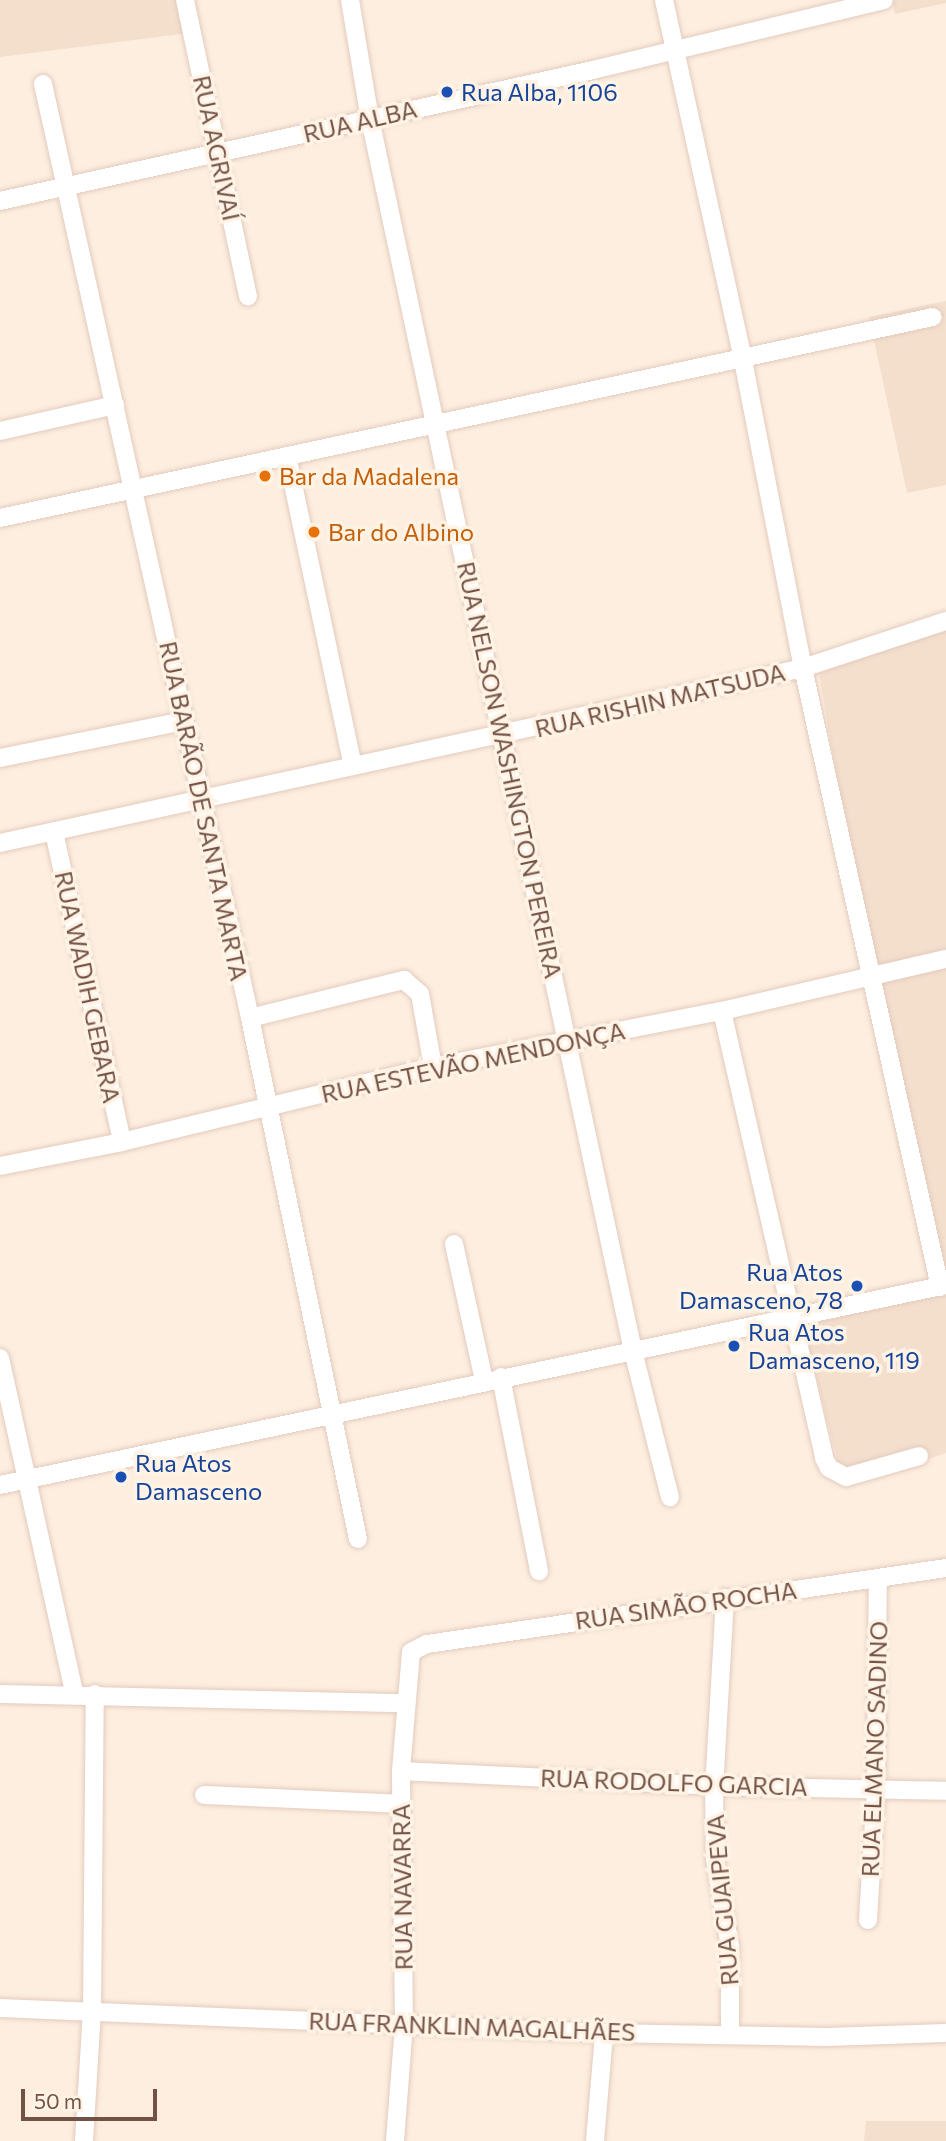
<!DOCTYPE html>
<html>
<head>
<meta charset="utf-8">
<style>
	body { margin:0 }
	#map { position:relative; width:946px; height:2141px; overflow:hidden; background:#fdeedf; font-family:Commissioner,sans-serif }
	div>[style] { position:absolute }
	.residential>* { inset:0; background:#f4dfcd }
	.roads { filter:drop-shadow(0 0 2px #e3cbbe) drop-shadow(0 0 2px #e3cbbe) }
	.minor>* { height:18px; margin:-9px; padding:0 9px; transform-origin:9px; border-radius:9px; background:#fff }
	.dots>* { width:19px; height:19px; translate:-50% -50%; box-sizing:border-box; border:4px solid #fff3e5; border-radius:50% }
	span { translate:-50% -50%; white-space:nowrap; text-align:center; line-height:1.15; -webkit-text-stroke:7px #fff3e5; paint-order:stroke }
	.transit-label { font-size:24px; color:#164399 }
	.left { translate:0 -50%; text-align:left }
	.right { translate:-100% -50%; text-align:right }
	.street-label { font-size:24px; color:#735246 }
	.food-label { font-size:24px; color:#c56008 }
	.scale { position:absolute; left:21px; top:2089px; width:136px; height:32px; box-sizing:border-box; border:4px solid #735246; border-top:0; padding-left:9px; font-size:21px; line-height:24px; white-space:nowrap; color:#735246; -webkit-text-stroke:5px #fff3e5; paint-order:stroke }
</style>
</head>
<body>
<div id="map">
	<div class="residential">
		<i style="clip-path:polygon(0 0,190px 0,197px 32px,0 57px)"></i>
		<i style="clip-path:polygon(892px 0,946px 0,946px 3px,895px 14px)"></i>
		<i style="clip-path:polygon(946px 301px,946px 485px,907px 493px,869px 317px)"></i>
		<i style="clip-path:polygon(946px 624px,946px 1453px,844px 1486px,803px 1325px,940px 1286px,870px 975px,819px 673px)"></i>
		<i style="clip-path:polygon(866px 2121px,946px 2121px,946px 2141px,864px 2141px)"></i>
	</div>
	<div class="roads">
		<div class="minor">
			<i style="left:185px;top:0;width:303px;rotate:78deg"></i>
			<i style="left:350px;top:0;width:121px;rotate:80.5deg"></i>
			<i style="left:370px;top:119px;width:1260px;rotate:77.95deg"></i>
			<i style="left:633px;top:1351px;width:151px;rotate:75.8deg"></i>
			<i style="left:664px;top:0;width:369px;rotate:77.6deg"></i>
			<i style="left:743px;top:360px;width:314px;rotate:79deg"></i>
			<i style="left:803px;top:668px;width:634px;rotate:77.52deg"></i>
			<i style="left:43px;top:84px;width:957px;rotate:77.5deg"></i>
			<i style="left:250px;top:1018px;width:532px;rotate:78.29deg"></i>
			<i style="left:0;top:201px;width:607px;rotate:-12.46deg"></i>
			<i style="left:593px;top:70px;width:299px;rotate:-13.5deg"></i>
			<i style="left:0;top:431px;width:118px;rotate:-12.7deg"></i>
			<i style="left:287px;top:456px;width:317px;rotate:78deg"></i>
			<i style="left:0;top:518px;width:954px;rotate:-12.16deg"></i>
			<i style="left:0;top:758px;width:188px;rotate:-11.4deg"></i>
			<i style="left:54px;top:832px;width:317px;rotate:77.6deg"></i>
			<i style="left:0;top:843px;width:822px;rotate:-12.29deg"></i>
			<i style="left:803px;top:668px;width:151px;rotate:-18.2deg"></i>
			<i style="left:722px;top:1011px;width:458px;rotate:77.1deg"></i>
			<i style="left:824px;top:1458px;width:11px;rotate:63deg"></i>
			<i style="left:829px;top:1468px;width:19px;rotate:28deg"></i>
			<i style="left:846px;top:1477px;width:76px;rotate:-16deg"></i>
			<i style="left:250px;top:1018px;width:159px;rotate:-13.9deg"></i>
			<i style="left:404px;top:980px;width:21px;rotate:41deg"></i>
			<i style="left:420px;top:994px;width:74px;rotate:79.9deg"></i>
			<i style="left:0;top:1166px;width:124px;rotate:-11.1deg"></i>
			<i style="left:122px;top:1142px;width:320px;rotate:-13.6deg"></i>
			<i style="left:433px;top:1067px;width:294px;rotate:-11deg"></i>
			<i style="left:722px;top:1011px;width:230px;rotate:-13.1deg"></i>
			<i style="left:454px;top:1244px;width:139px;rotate:77.6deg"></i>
			<i style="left:0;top:1358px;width:345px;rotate:77.5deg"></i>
			<i style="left:501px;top:1377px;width:198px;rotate:78.9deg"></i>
			<i style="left:0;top:1485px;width:967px;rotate:-11.94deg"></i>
			<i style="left:725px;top:1598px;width:188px;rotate:93.3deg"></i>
			<i style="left:714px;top:1786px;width:73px;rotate:89.2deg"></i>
			<i style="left:715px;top:1859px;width:89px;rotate:80.3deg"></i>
			<i style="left:730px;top:1947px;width:87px;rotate:90deg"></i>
			<i style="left:0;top:1694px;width:405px;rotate:1.3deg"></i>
			<i style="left:401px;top:1771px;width:313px;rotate:2.7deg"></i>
			<i style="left:714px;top:1786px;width:232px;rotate:1.2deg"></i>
			<i style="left:204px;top:1795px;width:197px;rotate:2.6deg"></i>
			<i style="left:868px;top:1920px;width:132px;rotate:-86.5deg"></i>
			<i style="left:876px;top:1788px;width:209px;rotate:-89.5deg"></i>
			<i style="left:0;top:2008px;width:605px;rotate:2.37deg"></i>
			<i style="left:604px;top:2033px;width:223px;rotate:1deg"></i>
			<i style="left:827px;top:2037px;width:118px;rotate:-1.9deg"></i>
			<i style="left:84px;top:2141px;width:130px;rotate:-86.5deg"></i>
			<i style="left:92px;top:2011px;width:317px;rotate:-89.5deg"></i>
			<i style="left:395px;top:2141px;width:117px;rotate:-85.6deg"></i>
			<i style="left:404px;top:2024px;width:253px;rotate:-90.7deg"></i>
			<i style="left:401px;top:1771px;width:119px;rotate:-85.2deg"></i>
			<i style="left:411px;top:1652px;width:18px;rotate:-27deg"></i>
			<i style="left:427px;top:1644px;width:525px;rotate:-8.33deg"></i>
			<i style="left:595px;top:2141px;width:108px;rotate:-85.2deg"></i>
		</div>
	</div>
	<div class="dots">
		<i style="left:447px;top:92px;background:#1a4fb4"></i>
		<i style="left:265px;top:476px;background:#e8710a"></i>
		<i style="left:314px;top:532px;background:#e8710a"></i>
		<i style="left:857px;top:1286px;background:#1a4fb4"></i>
		<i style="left:734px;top:1346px;background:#1a4fb4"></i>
		<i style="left:121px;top:1477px;background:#1a4fb4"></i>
	</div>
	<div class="transit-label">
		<span class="left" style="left:461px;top:92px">Rua Alba, 1106</span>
		<span class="right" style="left:843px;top:1286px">Rua Atos<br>Damasceno, 78</span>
		<span class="left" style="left:748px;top:1346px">Rua Atos<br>Damasceno, 119</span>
		<span class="left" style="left:135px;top:1477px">Rua Atos<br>Damasceno</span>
	</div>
	<div class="street-label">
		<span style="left:360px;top:121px;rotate:-13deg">RUA ALBA</span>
		<span style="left:217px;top:148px;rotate:78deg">RUA AGRIVAÍ</span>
		<span style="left:660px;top:700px;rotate:-13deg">RUA RISHIN MATSUDA</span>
		<span style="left:510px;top:770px;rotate:78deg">RUA NELSON WASHINGTON PEREIRA</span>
		<span style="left:204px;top:811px;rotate:78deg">RUA BARÃO DE SANTA MARTA</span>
		<span style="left:88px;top:987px;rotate:78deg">RUA WADIH GEBARA</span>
		<span style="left:473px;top:1062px;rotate:-12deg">RUA ESTEVÃO MENDONÇA</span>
		<span style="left:686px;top:1605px;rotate:-8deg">RUA SIMÃO ROCHA</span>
		<span style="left:874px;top:1749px;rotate:-88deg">RUA ELMANO SADINO</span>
		<span style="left:674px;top:1782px;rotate:2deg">RUA RODOLFO GARCIA</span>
		<span style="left:402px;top:1887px;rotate:-91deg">RUA NAVARRA</span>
		<span style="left:722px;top:1900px;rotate:-95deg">RUA GUAIPEVA</span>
		<span style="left:472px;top:2026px;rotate:2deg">RUA FRANKLIN MAGALHÃES</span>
	</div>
	<div class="food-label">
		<span class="left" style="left:279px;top:476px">Bar da Madalena</span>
		<span class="left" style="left:328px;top:532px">Bar do Albino</span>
	</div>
	<div class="scale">50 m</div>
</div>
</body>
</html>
